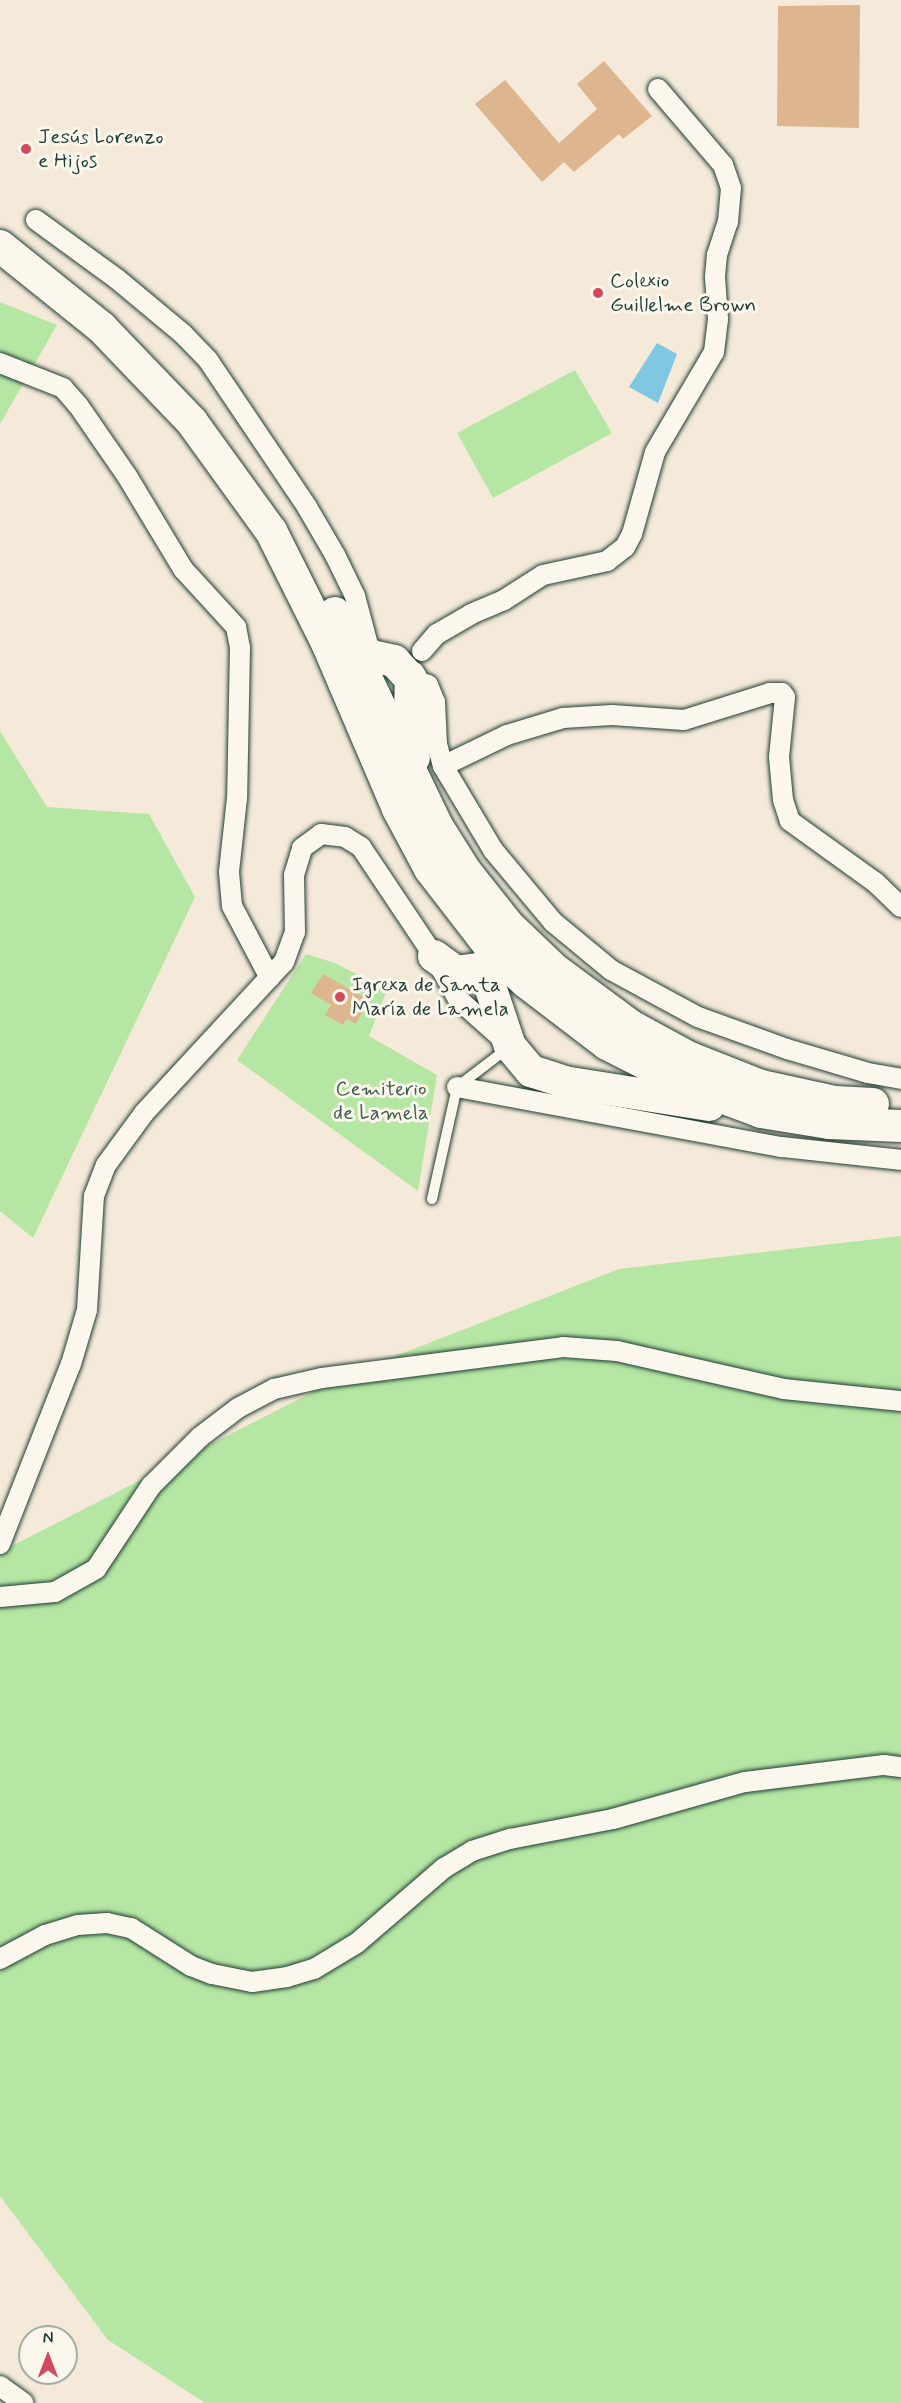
<!DOCTYPE html>
<html>
<head>
<meta charset="utf-8">
<style>
	body { margin:0 }
	#map { position:relative; width:901px; height:2403px; overflow:hidden; background:#f5ead9; font-family:Mynerve,sans-serif }
	div>[style] { position:absolute }
	.green>* { inset:0; background:#b6e6a4 }
	.water>* { inset:0; background:#80c7e1 }
	.building>* { inset:0; background:#ddb58e }
	.roads { filter:drop-shadow(0 0 2px #1f3d34) drop-shadow(0 0 2px #1f3d34) }
	.lane>* { height:10px; margin:-5px; padding:0 5px; transform-origin:5px; border-radius:5px; background:#fbf7ec }
	.street>* { height:20px; margin:-10px; padding:0 10px; transform-origin:10px; border-radius:10px; background:#fbf7ec }
	.primary>* { height:32px; margin:-16px; padding:0 16px; transform-origin:16px; border-radius:16px; background:#fbf7ec }
	.dots>* { width:16px; height:16px; translate:-50% -50%; box-sizing:border-box; border:3px solid #fbf7ec; border-radius:50% }
	span { translate:-50% -50%; white-space:nowrap; text-align:center; line-height:1.15; -webkit-text-stroke:6px #fbf7ec; paint-order:stroke }
	.poi-label { font-size:21px; color:#1f3d34 }
	.left { translate:0 -50%; text-align:left }
	.park-label { font-size:21px; color:#3d5f4a }
	.north { position:absolute; left:18px; top:2325px; width:60px; height:60px; box-sizing:border-box; background:#fbf7ec; border:2px solid #a3ada2; border-radius:50%; rotate:0deg; font-size:16px; font-weight:700; line-height:24px; text-align:center; color:#1f3d34 }
	.north::after { content:''; display:block; margin:auto; width:21px; height:27px; background:#d1495b; clip-path:polygon(50% 0,100% 100%,50% 72%,0 100%) }
</style>
</head>
<body>
<div id="map">
	<div class="green">
		<i style="clip-path:polygon(0 302px,57px 325px,0 424px)"></i>
		<i style="clip-path:polygon(575px 370px,612px 433px,493px 498px,457px 433px)"></i>
		<i style="clip-path:polygon(0 731px,47px 807px,149px 814px,195px 897px,33px 1238px,0 1211px)"></i>
		<i style="clip-path:polygon(evenodd,306px 954px,335px 963px,387px 990px,369px 1036px,437px 1075px,418px 1191px,237px 1060px,306px 954px,323px 974px,369px 1001px,356px 1023px,347px 1019px,343px 1025px,326px 1015px,331px 1005px,312px 993px,323px 974px)"></i>
		<i style="clip-path:polygon(901px 1236px,901px 2403px,205px 2403px,108px 2340px,0 2196px,0 1552px,344px 1376px,619px 1269px)"></i>
	</div>
	<div class="water">
		<i style="clip-path:polygon(657px 343px,677px 354px,658px 403px,629px 387px)"></i>
	</div>
	<div class="building">
		<i style="clip-path:polygon(860px 5px,859px 128px,777px 126px,778px 6px)"></i>
		<i style="clip-path:polygon(604px 61px,652px 116px,623px 139px,619px 134px,574px 172px,564px 162px,542px 182px,475px 104px,505px 80px,559px 143px,597px 109px,577px 84px)"></i>
		<i style="clip-path:polygon(323px 974px,369px 1000px,356px 1024px,347px 1019px,343px 1025px,325px 1015px,331px 1005px,311px 993px)"></i>
	</div>
	<div class="roads">
		<div class="lane">
			<i style="left:432px;top:1199px;width:115px;rotate:-77.4deg"></i>
			<i style="left:457px;top:1087px;width:64px;rotate:-37.4deg"></i>
		</div>
		<div class="street">
			<i style="left:36px;top:220px;width:100px;rotate:36.1deg"></i>
			<i style="left:117px;top:279px;width:86px;rotate:39.8deg"></i>
			<i style="left:183px;top:334px;width:36px;rotate:46deg"></i>
			<i style="left:208px;top:360px;width:177px;rotate:56deg"></i>
			<i style="left:307px;top:507px;width:56px;rotate:59.7deg"></i>
			<i style="left:335px;top:555px;width:46px;rotate:64deg"></i>
			<i style="left:355px;top:596px;width:62px;rotate:75.1deg"></i>
			<i style="left:0;top:363px;width:68px;rotate:21.6deg"></i>
			<i style="left:63px;top:388px;width:23px;rotate:49deg"></i>
			<i style="left:78px;top:405px;width:86px;rotate:55.4deg"></i>
			<i style="left:127px;top:476px;width:109px;rotate:58.9deg"></i>
			<i style="left:183px;top:569px;width:79px;rotate:47.6deg"></i>
			<i style="left:236px;top:627px;width:21px;rotate:79deg"></i>
			<i style="left:240px;top:648px;width:150px;rotate:91.1deg"></i>
			<i style="left:237px;top:798px;width:74px;rotate:96.2deg"></i>
			<i style="left:229px;top:872px;width:34px;rotate:85deg"></i>
			<i style="left:232px;top:906px;width:81px;rotate:62.2deg"></i>
			<i style="left:422px;top:651px;width:23px;rotate:-49deg"></i>
			<i style="left:437px;top:634px;width:39px;rotate:-30deg"></i>
			<i style="left:471px;top:614px;width:36px;rotate:-23deg"></i>
			<i style="left:504px;top:600px;width:46px;rotate:-32.7deg"></i>
			<i style="left:543px;top:575px;width:66px;rotate:-12.3deg"></i>
			<i style="left:607px;top:561px;width:23px;rotate:-38deg"></i>
			<i style="left:625px;top:547px;width:15px;rotate:-62deg"></i>
			<i style="left:632px;top:534px;width:85px;rotate:-74.3deg"></i>
			<i style="left:655px;top:452px;width:116px;rotate:-59.5deg"></i>
			<i style="left:714px;top:352px;width:33px;rotate:-83deg"></i>
			<i style="left:718px;top:319px;width:42px;rotate:-94.1deg"></i>
			<i style="left:715px;top:277px;width:22px;rotate:-85deg"></i>
			<i style="left:717px;top:255px;width:35px;rotate:-72deg"></i>
			<i style="left:728px;top:222px;width:34px;rotate:-85deg"></i>
			<i style="left:731px;top:188px;width:24px;rotate:-109deg"></i>
			<i style="left:723px;top:165px;width:100px;rotate:-130.5deg"></i>
			<i style="left:414px;top:672px;width:8px;rotate:113deg"></i>
			<i style="left:411px;top:679px;width:18px;rotate:19deg"></i>
			<i style="left:428px;top:685px;width:18px;rotate:68deg"></i>
			<i style="left:435px;top:702px;width:42px;rotate:87.3deg"></i>
			<i style="left:437px;top:744px;width:23px;rotate:75deg"></i>
			<i style="left:443px;top:766px;width:98px;rotate:59.2deg"></i>
			<i style="left:493px;top:850px;width:94px;rotate:50.2deg"></i>
			<i style="left:553px;top:922px;width:75px;rotate:39.6deg"></i>
			<i style="left:611px;top:970px;width:99px;rotate:28.4deg"></i>
			<i style="left:698px;top:1017px;width:95px;rotate:19.8deg"></i>
			<i style="left:787px;top:1049px;width:84px;rotate:16.5deg"></i>
			<i style="left:868px;top:1073px;width:34px;rotate:10deg"></i>
			<i style="left:443px;top:766px;width:71px;rotate:-25.8deg"></i>
			<i style="left:507px;top:735px;width:59px;rotate:-16.9deg"></i>
			<i style="left:563px;top:718px;width:49px;rotate:-3.5deg"></i>
			<i style="left:612px;top:715px;width:72px;rotate:4deg"></i>
			<i style="left:684px;top:720px;width:90px;rotate:-17.4deg"></i>
			<i style="left:770px;top:693px;width:12px"></i>
			<i style="left:782px;top:693px;width:5px;rotate:53deg"></i>
			<i style="left:785px;top:697px;width:60px;rotate:95.7deg"></i>
			<i style="left:779px;top:757px;width:43px;rotate:84.7deg"></i>
			<i style="left:783px;top:800px;width:22px;rotate:72deg"></i>
			<i style="left:790px;top:821px;width:105px;rotate:35.7deg"></i>
			<i style="left:875px;top:882px;width:36px;rotate:44deg"></i>
			<i style="left:457px;top:1087px;width:330px;rotate:10.5deg"></i>
			<i style="left:782px;top:1147px;width:120px;rotate:6.2deg"></i>
			<i style="left:0;top:1544px;width:193px;rotate:-68.5deg"></i>
			<i style="left:71px;top:1364px;width:56px;rotate:-73.5deg"></i>
			<i style="left:87px;top:1310px;width:114px;rotate:-86.5deg"></i>
			<i style="left:94px;top:1196px;width:33px;rotate:-69deg"></i>
			<i style="left:106px;top:1165px;width:64px;rotate:-53.8deg"></i>
			<i style="left:144px;top:1113px;width:206px;rotate:-47.2deg"></i>
			<i style="left:284px;top:962px;width:32px;rotate:-70deg"></i>
			<i style="left:295px;top:932px;width:57px;rotate:-91deg"></i>
			<i style="left:294px;top:875px;width:28px;rotate:-73deg"></i>
			<i style="left:302px;top:848px;width:24px;rotate:-36deg"></i>
			<i style="left:321px;top:834px;width:24px;rotate:7deg"></i>
			<i style="left:345px;top:837px;width:19px;rotate:32deg"></i>
			<i style="left:361px;top:847px;width:131px;rotate:56.2deg"></i>
			<i style="left:434px;top:956px;width:49px;rotate:60.8deg"></i>
			<i style="left:458px;top:999px;width:63px;rotate:41.8deg"></i>
			<i style="left:0;top:1597px;width:55px;rotate:-5.2deg"></i>
			<i style="left:55px;top:1592px;width:47px;rotate:-29.3deg"></i>
			<i style="left:96px;top:1569px;width:100px;rotate:-56.5deg"></i>
			<i style="left:151px;top:1486px;width:69px;rotate:-45deg"></i>
			<i style="left:200px;top:1437px;width:48px;rotate:-37.3deg"></i>
			<i style="left:238px;top:1408px;width:41px;rotate:-27.8deg"></i>
			<i style="left:274px;top:1389px;width:49px;rotate:-12.9deg"></i>
			<i style="left:322px;top:1378px;width:243px;rotate:-7.3deg"></i>
			<i style="left:563px;top:1347px;width:54px;rotate:4.2deg"></i>
			<i style="left:617px;top:1351px;width:171px;rotate:12.8deg"></i>
			<i style="left:784px;top:1389px;width:118px;rotate:5.9deg"></i>
			<i style="left:0;top:1959px;width:51px;rotate:-28.1deg"></i>
			<i style="left:45px;top:1935px;width:34px;rotate:-17deg"></i>
			<i style="left:78px;top:1925px;width:29px;rotate:-4deg"></i>
			<i style="left:107px;top:1923px;width:25px;rotate:12deg"></i>
			<i style="left:131px;top:1928px;width:71px;rotate:32.3deg"></i>
			<i style="left:191px;top:1966px;width:22px;rotate:21deg"></i>
			<i style="left:212px;top:1974px;width:41px;rotate:11.3deg"></i>
			<i style="left:252px;top:1982px;width:35px;rotate:-8deg"></i>
			<i style="left:287px;top:1977px;width:28px;rotate:-17deg"></i>
			<i style="left:314px;top:1969px;width:50px;rotate:-31.2deg"></i>
			<i style="left:357px;top:1943px;width:115px;rotate:-40.8deg"></i>
			<i style="left:444px;top:1868px;width:33px;rotate:-31deg"></i>
			<i style="left:472px;top:1851px;width:40px;rotate:-18deg"></i>
			<i style="left:510px;top:1839px;width:105px;rotate:-11deg"></i>
			<i style="left:613px;top:1819px;width:137px;rotate:-15.7deg"></i>
			<i style="left:745px;top:1782px;width:140px;rotate:-7deg"></i>
			<i style="left:884px;top:1765px;width:17px;rotate:7deg"></i>
			<i style="left:0;top:2386px;width:29px;rotate:36deg"></i>
		</div>
		<div class="primary">
			<i style="left:0;top:246px;width:131px;rotate:38.8deg"></i>
			<i style="left:102px;top:328px;width:130px;rotate:46.2deg"></i>
			<i style="left:192px;top:422px;width:135px;rotate:54.1deg"></i>
			<i style="left:271px;top:531px;width:125px;rotate:63.4deg"></i>
			<i style="left:327px;top:643px;width:181px;rotate:66.8deg"></i>
			<i style="left:398px;top:809px;width:68px;rotate:61.9deg"></i>
			<i style="left:430px;top:869px;width:106px;rotate:52.3deg"></i>
			<i style="left:495px;top:953px;width:42px;rotate:43.1deg"></i>
			<i style="left:526px;top:982px;width:102px;rotate:37.4deg"></i>
			<i style="left:607px;top:1044px;width:86px;rotate:26.9deg"></i>
			<i style="left:684px;top:1083px;width:82px;rotate:20.6deg"></i>
			<i style="left:761px;top:1112px;width:69px;rotate:9.2deg"></i>
			<i style="left:829px;top:1123px;width:72px;rotate:2.4deg"></i>
			<i style="left:335px;top:613px;width:236px;rotate:64.4deg"></i>
			<i style="left:437px;top:826px;width:54px;rotate:57.8deg"></i>
			<i style="left:466px;top:872px;width:68px;rotate:51.6deg"></i>
			<i style="left:508px;top:925px;width:64px;rotate:43.7deg"></i>
			<i style="left:554px;top:969px;width:96px;rotate:36.5deg"></i>
			<i style="left:631px;top:1026px;width:67px;rotate:28.5deg"></i>
			<i style="left:690px;top:1058px;width:76px;rotate:21.5deg"></i>
			<i style="left:761px;top:1086px;width:76px;rotate:12.2deg"></i>
			<i style="left:835px;top:1102px;width:38px;rotate:3deg"></i>
			<i style="left:348px;top:639px;width:29px;rotate:36deg"></i>
			<i style="left:371px;top:656px;width:24px;rotate:12deg"></i>
			<i style="left:394px;top:661px;width:25px;rotate:47deg"></i>
			<i style="left:411px;top:679px;width:37px;rotate:92deg"></i>
			<i style="left:410px;top:716px;width:42px;rotate:84.6deg"></i>
			<i style="left:434px;top:956px;width:27px;rotate:36deg"></i>
			<i style="left:456px;top:972px;width:28px;rotate:-8deg"></i>
			<i style="left:484px;top:968px;width:19px;rotate:-54deg"></i>
			<i style="left:484px;top:968px;width:82px;rotate:71.6deg"></i>
			<i style="left:510px;top:1046px;width:33px;rotate:50deg"></i>
			<i style="left:531px;top:1071px;width:35px;rotate:18deg"></i>
			<i style="left:564px;top:1082px;width:147px;rotate:9deg"></i>
		</div>
	</div>
	<div class="dots">
		<i style="left:26px;top:149px;background:#d1495b"></i>
		<i style="left:598px;top:293px;background:#d1495b"></i>
		<i style="left:340px;top:997px;background:#d1495b"></i>
	</div>
	<div class="poi-label">
		<span class="left" style="left:38px;top:149px">Jesús Lorenzo<br>e Hijos</span>
		<span class="left" style="left:610px;top:293px">Colexio<br>Guillelme Brown</span>
		<span class="left" style="left:352px;top:997px">Igrexa de Santa<br>María de Lamela</span>
	</div>
	<div class="park-label">
		<span style="left:381px;top:1101px">Cemiterio<br>de Lamela</span>
	</div>
	<div class="north">N</div>
</div>
</body>
</html>
